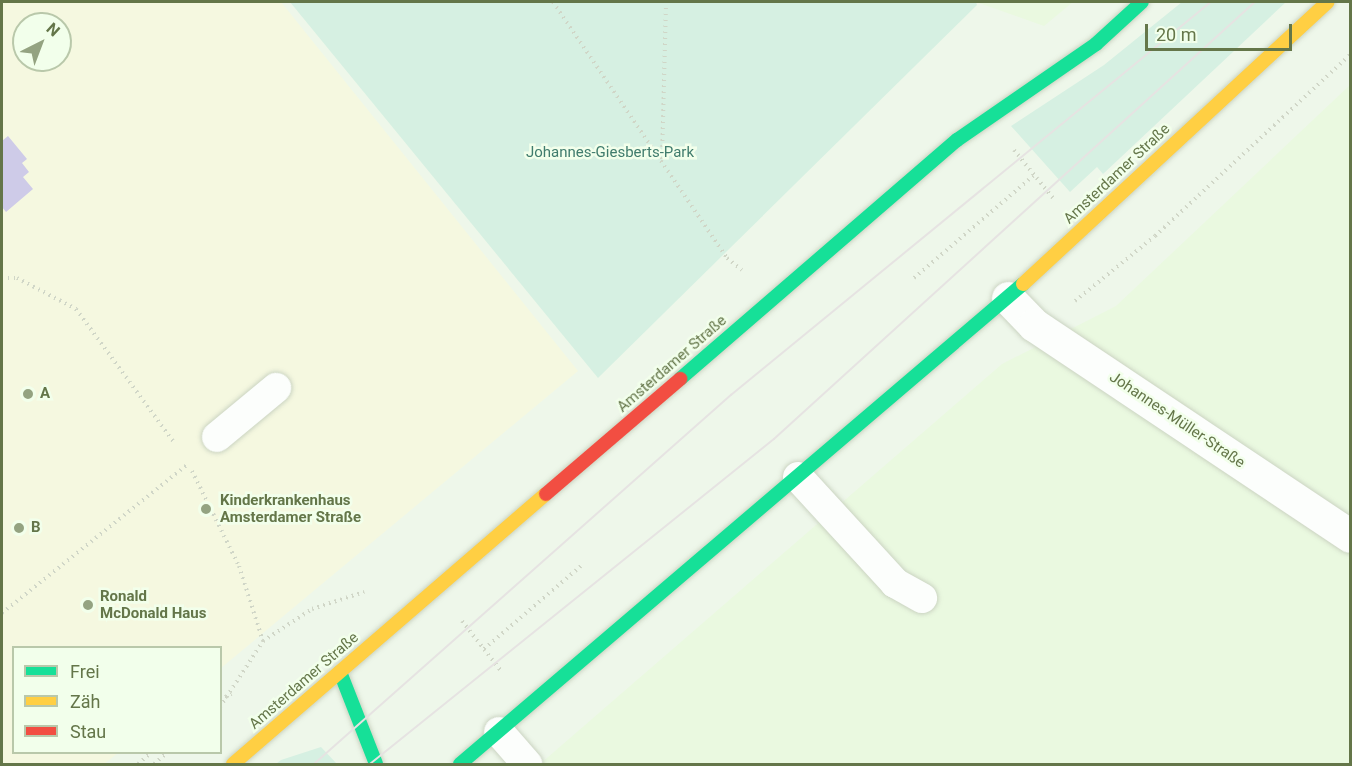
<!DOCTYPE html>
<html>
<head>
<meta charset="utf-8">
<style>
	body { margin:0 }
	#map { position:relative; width:1352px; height:766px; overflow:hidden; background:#eef7ea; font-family:Roboto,sans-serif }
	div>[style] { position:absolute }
	.residential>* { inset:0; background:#eaf9e0 }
	.medical>* { inset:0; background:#f5f8e0 }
	.green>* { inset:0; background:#d6f0e2 }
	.water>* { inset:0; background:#cecbe8 }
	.path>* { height:4px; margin-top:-2px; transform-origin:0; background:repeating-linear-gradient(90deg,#d0d6c7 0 1.5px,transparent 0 6px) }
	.roads { filter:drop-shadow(0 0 2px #cbd4c2) drop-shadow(0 0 2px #cbd4c2) }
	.lane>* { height:30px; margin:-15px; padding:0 15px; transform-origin:15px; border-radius:15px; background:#fcfefc }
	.street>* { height:33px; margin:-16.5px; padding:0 16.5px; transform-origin:16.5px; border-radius:16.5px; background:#fcfefc }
	.fast>* { height:14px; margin:-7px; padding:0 7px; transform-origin:7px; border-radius:7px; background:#16e098 }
	.slow>* { height:14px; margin:-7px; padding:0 7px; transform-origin:7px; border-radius:7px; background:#ffcf43 }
	.jam>* { height:14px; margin:-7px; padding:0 7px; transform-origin:7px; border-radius:7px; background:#f24e42 }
	.tram>* { height:1.5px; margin:-0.75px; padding:0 0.75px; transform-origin:0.75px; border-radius:0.75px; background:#e6e3e2 }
	.dots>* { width:16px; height:16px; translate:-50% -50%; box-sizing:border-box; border:3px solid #f2ffeb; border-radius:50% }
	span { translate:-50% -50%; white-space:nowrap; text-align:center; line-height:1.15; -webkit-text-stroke:5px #f2ffeb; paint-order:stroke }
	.park-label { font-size:15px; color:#407c6d }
	.street-label { font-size:15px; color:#647649 }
	.poi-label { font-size:15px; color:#647649; font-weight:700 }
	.left { translate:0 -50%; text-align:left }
	.frame { position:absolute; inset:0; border:3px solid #647649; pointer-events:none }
	.legend { position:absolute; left:12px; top:646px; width:210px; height:108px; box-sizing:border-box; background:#f2ffeb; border:2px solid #b9c8aa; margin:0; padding:8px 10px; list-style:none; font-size:18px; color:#647649 }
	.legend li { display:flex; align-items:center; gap:12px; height:30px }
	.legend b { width:30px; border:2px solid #b9c8aa }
	.north { position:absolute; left:12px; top:12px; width:60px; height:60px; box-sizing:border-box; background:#f2ffeb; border:2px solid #b9c8aa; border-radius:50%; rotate:42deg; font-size:16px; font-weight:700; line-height:24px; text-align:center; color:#647649 }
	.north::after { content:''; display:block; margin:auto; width:21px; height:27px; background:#94a381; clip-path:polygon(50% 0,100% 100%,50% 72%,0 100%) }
	.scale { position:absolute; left:1145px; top:24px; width:147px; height:27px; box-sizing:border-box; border:3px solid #647649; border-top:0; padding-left:8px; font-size:18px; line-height:21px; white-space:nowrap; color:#647649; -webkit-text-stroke:4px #f2ffeb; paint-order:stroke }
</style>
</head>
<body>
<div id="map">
	<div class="residential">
		<i style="clip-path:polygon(976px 2px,1073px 2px,1044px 26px)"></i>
		<i style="clip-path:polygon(1350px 85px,1350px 764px,540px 764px,1002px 364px,1116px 306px)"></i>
	</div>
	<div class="medical">
		<i style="clip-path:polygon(evenodd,2px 2px,281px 2px,578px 371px,221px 668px,220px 648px,14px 648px,14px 752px,118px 753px,104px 764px,2px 764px,2px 2px,24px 24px,60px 24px,60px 60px,24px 60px,24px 24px)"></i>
	</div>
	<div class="green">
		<i style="clip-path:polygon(290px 2px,976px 2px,977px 5px,598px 378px)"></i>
		<i style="clip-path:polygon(1182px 2px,1286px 2px,1103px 174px,1097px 167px,1070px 192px,1011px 126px,1104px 65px)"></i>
		<i style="clip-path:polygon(321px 747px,337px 764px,276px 764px,281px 760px)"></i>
	</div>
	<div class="water">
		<i style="clip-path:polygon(8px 136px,27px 159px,22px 163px,29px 172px,23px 177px,33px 189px,6px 212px,2px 207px,2px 141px)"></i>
	</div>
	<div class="path">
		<i style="left:553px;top:2px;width:310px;rotate:55.8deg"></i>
		<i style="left:727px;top:258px;width:19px;rotate:39deg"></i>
		<i style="left:1014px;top:150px;width:62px;rotate:50.9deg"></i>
		<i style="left:662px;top:159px;width:157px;rotate:-88.5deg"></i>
		<i style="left:2px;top:278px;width:15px"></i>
		<i style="left:17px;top:278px;width:67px;rotate:27.7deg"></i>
		<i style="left:76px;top:309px;width:167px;rotate:53.7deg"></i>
		<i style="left:914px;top:278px;width:157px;rotate:-40.6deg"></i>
		<i style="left:1075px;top:301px;width:103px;rotate:-39.1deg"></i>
		<i style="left:1155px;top:236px;width:266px;rotate:-42.9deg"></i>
		<i style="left:192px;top:471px;width:106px;rotate:63.7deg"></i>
		<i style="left:239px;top:566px;width:79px;rotate:72.3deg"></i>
		<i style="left:2px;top:613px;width:238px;rotate:-38.7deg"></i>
		<i style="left:462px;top:621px;width:65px;rotate:51.9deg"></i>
		<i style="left:484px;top:649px;width:128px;rotate:-40.6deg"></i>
		<i style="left:220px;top:700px;width:13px;rotate:-29deg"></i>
		<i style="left:220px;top:707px;width:79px;rotate:-56.9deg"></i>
		<i style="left:263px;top:641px;width:59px;rotate:-33.1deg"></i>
		<i style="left:312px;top:609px;width:55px;rotate:-18.1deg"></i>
		<i style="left:138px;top:764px;width:18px;rotate:-41deg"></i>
		<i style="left:154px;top:764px;width:18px;rotate:-41deg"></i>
	</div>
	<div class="roads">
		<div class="lane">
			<i style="left:217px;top:437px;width:77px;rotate:-39.7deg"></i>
			<i style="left:798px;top:477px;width:144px;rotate:47.5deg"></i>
			<i style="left:895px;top:583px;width:31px;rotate:29deg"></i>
			<i style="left:499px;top:732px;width:43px;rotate:48.8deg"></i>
		</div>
		<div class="street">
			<i style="left:1008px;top:298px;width:37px;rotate:46deg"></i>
			<i style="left:1034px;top:325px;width:380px;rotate:33.7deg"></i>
		</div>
		<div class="fast">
			<i style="left:680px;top:379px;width:366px;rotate:-40.8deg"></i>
			<i style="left:957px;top:140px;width:169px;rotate:-34.6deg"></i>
			<i style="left:1096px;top:44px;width:62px;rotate:-42.4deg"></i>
			<i style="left:340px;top:672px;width:99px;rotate:68.6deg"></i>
			<i style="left:460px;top:764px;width:740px;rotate:-40.45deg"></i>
		</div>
		<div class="slow">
			<i style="left:1023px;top:284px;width:415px;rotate:-42.8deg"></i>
			<i style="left:233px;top:764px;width:413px;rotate:-40.8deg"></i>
		</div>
		<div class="jam">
			<i style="left:546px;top:494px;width:177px;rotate:-40.6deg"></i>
		</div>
	</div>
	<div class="tram">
		<i style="left:314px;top:764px;width:557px;rotate:-41.51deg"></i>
		<i style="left:731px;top:395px;width:620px;rotate:-39.31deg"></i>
		<i style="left:370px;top:764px;width:518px;rotate:-38.82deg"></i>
		<i style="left:774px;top:439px;width:650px;rotate:-42.26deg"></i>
	</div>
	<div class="dots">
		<i style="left:28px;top:394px;background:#94a381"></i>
		<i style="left:206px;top:509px;background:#94a381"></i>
		<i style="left:19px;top:528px;background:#94a381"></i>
		<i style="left:88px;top:605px;background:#94a381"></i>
	</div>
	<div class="park-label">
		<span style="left:610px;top:153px">Johannes-Giesberts-Park</span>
	</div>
	<div class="street-label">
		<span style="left:1117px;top:174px;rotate:-43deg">Amsterdamer Straße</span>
		<span style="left:672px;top:364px;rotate:-41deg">Amsterdamer Straße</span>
		<span style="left:1177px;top:420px;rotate:34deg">Johannes-Müller-Straße</span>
		<span style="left:304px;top:681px;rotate:-41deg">Amsterdamer Straße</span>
	</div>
	<div class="poi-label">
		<span class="left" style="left:40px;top:394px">A</span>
		<span class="left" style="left:220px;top:509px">Kinderkrankenhaus<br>Amsterdamer Straße</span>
		<span class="left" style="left:31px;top:528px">B</span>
		<span class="left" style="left:100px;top:605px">Ronald<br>McDonald Haus</span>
	</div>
	<div class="frame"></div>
	<ul class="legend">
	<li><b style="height:8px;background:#16e098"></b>Frei</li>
	<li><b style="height:8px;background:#ffcf43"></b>Zäh</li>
	<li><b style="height:8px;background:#f24e42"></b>Stau</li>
	</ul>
	<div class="north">N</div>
	<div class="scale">20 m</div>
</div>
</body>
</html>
